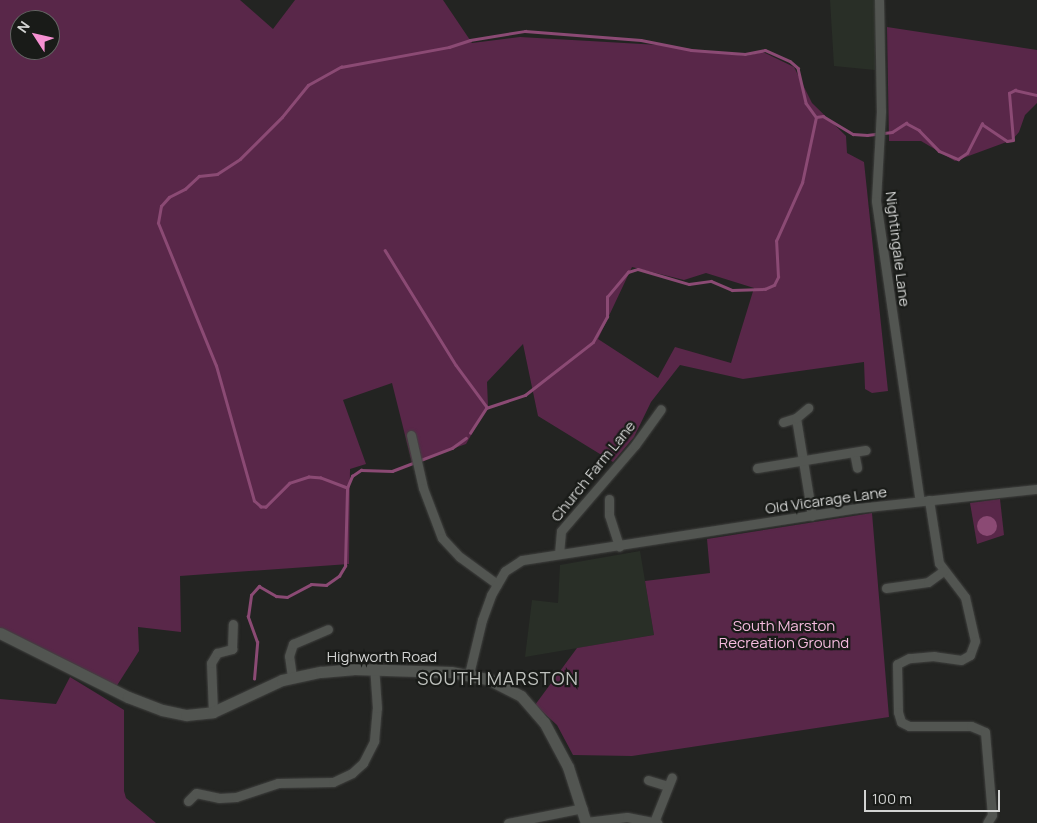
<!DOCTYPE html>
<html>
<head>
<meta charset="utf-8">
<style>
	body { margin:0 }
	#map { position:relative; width:1037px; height:823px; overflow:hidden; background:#232422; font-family:Manrope,sans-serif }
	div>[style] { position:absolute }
	.built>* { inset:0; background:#292f27 }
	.green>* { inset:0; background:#592749 }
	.water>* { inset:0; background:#8b4a74 }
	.round { border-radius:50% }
	.stream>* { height:2.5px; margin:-1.25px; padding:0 1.25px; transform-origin:1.25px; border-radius:1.25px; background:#8b4a74 }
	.roads { filter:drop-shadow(0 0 1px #40413f) drop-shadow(0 0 1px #40413f) }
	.minor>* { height:9px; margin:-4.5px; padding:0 4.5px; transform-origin:4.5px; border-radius:4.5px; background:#525551 }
	.tertiary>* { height:11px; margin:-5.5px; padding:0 5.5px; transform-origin:5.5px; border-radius:5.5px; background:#525551 }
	span { translate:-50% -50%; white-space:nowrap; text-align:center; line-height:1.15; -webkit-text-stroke:4.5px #191b18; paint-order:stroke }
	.street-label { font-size:15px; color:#d3d4d3 }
	.park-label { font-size:15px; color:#f5bbde }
	.quarter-label { font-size:18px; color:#bfc2be; letter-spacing:1px }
	.north { position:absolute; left:10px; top:10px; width:50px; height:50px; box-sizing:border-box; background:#191b18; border:1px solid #636563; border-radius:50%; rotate:305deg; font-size:14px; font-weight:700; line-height:20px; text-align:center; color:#d3d4d3 }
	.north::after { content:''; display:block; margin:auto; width:18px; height:22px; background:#f590d1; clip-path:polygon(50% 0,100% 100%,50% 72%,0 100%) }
	.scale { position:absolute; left:864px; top:790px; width:136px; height:22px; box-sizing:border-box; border:2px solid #d3d4d3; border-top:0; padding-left:6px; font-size:15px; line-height:18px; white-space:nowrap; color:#d3d4d3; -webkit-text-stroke:4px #191b18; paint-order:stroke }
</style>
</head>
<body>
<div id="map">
	<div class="built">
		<i style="clip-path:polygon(830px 0,876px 0,875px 70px,834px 66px)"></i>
		<i style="clip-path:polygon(640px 551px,654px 635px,525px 657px,532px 600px,558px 603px,560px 565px)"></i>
	</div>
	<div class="green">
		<i style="clip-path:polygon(evenodd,0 0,240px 0,273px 29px,295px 0,443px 0,472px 43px,520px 37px,659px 45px,746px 56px,763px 52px,794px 67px,812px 103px,846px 136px,847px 153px,864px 162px,888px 391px,872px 393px,865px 389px,864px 362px,743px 379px,680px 365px,651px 402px,634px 437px,613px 462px,538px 416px,523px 344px,487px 382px,488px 406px,466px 444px,412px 463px,392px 383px,343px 400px,366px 464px,350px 469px,349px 564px,180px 576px,181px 632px,138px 627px,139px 651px,116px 687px,0 629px,0 0,20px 20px,50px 20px,50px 50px,20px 50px,20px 20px,0 0,632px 267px,684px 280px,706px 273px,754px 288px,731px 363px,675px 347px,658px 378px,598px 339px,632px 267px)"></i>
		<i style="clip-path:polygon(887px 27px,1037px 50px,1037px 103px,1025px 115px,1019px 132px,1012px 140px,955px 161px,921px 141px,889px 141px)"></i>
		<i style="clip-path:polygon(1000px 499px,1004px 535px,977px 544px,970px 503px)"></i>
		<i style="clip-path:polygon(872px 513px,889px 717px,632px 756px,573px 755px,557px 725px,535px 705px,577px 648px,654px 635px,645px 581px,710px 573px,707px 539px)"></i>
		<i style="clip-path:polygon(70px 677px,124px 710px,124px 791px,126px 798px,156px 823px,0 823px,0 699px,56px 704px)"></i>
	</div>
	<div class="water">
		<i class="round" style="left:977px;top:516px;width:20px;height:20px"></i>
	</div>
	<div class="stream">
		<i style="left:816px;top:117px;width:7px;rotate:-8deg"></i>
		<i style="left:823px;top:116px;width:35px;rotate:31deg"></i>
		<i style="left:853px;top:134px;width:14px;rotate:4deg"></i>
		<i style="left:867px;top:135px;width:25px;rotate:-7deg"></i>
		<i style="left:892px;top:132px;width:17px;rotate:-33deg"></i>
		<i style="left:906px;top:123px;width:15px;rotate:28deg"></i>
		<i style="left:919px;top:130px;width:29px;rotate:46deg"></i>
		<i style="left:939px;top:151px;width:21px;rotate:23deg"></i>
		<i style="left:958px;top:159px;width:11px;rotate:-34deg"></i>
		<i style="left:967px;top:153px;width:33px;rotate:-63deg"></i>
		<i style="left:982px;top:124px;width:30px;rotate:34deg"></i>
		<i style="left:1007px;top:141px;width:6px;rotate:-9deg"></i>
		<i style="left:1013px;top:140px;width:47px;rotate:-94.9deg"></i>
		<i style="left:1009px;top:93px;width:7px;rotate:-27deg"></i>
		<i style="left:1015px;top:90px;width:23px;rotate:13deg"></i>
		<i style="left:385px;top:250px;width:135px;rotate:58.3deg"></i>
		<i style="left:456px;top:365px;width:52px;rotate:53.6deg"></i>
		<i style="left:470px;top:433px;width:30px;rotate:-57deg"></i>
		<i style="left:486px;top:408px;width:41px;rotate:-18.4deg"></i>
		<i style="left:525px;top:395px;width:86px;rotate:-37.9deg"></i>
		<i style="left:593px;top:342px;width:29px;rotate:-61deg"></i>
		<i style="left:607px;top:317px;width:20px;rotate:-90deg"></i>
		<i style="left:607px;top:297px;width:33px;rotate:-50deg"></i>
		<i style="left:628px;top:272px;width:10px;rotate:-17deg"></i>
		<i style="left:638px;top:269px;width:53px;rotate:16.4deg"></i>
		<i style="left:689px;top:284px;width:22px;rotate:-8deg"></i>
		<i style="left:711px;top:281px;width:23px;rotate:23deg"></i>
		<i style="left:732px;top:290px;width:33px;rotate:-2deg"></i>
		<i style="left:765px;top:289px;width:10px;rotate:-24deg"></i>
		<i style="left:774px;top:285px;width:9px;rotate:-63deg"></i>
		<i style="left:778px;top:277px;width:36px;rotate:-93deg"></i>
		<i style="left:776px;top:241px;width:64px;rotate:-65.9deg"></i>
		<i style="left:802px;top:183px;width:67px;rotate:-78deg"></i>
		<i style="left:347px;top:488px;width:28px;rotate:-159deg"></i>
		<i style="left:321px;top:478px;width:12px;rotate:-175deg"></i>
		<i style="left:309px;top:477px;width:20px;rotate:162deg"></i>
		<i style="left:290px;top:483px;width:34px;rotate:135deg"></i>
		<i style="left:266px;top:507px;width:5px;rotate:180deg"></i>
		<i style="left:261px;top:507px;width:9px;rotate:-139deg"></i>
		<i style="left:254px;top:501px;width:140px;rotate:-105.7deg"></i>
		<i style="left:216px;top:366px;width:154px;rotate:-112.1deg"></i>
		<i style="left:158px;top:223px;width:17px;rotate:-80deg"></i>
		<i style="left:161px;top:206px;width:12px;rotate:-48deg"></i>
		<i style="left:169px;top:197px;width:18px;rotate:-27deg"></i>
		<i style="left:185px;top:189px;width:19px;rotate:-43deg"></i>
		<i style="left:199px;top:176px;width:18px;rotate:-6deg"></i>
		<i style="left:217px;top:174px;width:27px;rotate:-33deg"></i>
		<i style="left:240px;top:159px;width:59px;rotate:-45deg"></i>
		<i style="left:282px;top:117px;width:41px;rotate:-50.9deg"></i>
		<i style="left:308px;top:85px;width:38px;rotate:-29deg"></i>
		<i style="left:341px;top:67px;width:110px;rotate:-10.5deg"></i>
		<i style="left:449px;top:47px;width:22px;rotate:-18deg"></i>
		<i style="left:470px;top:40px;width:56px;rotate:-9.3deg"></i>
		<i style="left:525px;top:31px;width:116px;rotate:4.4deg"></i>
		<i style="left:641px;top:40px;width:51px;rotate:11.3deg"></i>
		<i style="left:691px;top:50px;width:54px;rotate:4.2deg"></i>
		<i style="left:745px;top:54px;width:20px;rotate:-11deg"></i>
		<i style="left:765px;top:50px;width:27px;rotate:24deg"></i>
		<i style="left:790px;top:61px;width:11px;rotate:41deg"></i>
		<i style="left:798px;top:68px;width:36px;rotate:77deg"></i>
		<i style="left:806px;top:103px;width:17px;rotate:54deg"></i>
		<i style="left:254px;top:679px;width:37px;rotate:-85deg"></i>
		<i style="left:257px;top:642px;width:27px;rotate:-110deg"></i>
		<i style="left:248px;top:617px;width:22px;rotate:-82deg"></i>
		<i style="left:251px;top:595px;width:12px;rotate:-48deg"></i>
		<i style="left:259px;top:586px;width:20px;rotate:30deg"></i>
		<i style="left:276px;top:596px;width:11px;rotate:5deg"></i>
		<i style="left:287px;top:597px;width:27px;rotate:-28deg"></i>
		<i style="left:311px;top:584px;width:15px;rotate:4deg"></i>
		<i style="left:326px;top:585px;width:16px;rotate:-35deg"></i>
		<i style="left:339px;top:576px;width:12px;rotate:-59deg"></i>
		<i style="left:345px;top:566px;width:78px;rotate:-88.5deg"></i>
		<i style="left:347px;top:488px;width:13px;rotate:-67deg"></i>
		<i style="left:352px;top:476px;width:11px;rotate:-34deg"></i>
		<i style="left:361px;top:470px;width:31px;rotate:2deg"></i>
		<i style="left:392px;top:471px;width:64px;rotate:-21deg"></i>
		<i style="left:452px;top:448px;width:17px;rotate:-36deg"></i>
	</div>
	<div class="roads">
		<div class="minor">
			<i style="left:879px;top:0;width:111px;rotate:89deg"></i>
			<i style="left:881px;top:111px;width:90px;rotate:93.2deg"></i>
			<i style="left:876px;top:201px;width:303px;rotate:81.7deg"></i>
			<i style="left:796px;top:418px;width:99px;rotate:80.7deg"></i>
			<i style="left:783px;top:422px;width:14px;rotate:-17deg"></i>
			<i style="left:796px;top:418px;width:16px;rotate:-40deg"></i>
			<i style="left:411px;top:435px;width:54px;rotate:77.2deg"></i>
			<i style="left:423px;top:488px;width:53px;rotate:69.2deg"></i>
			<i style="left:442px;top:538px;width:26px;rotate:47deg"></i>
			<i style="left:460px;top:557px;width:46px;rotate:36.1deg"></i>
			<i style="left:854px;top:452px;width:16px;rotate:79deg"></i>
			<i style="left:757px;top:468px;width:110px;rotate:-9.4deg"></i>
			<i style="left:609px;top:499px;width:16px;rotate:90deg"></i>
			<i style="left:609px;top:515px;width:33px;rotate:72deg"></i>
			<i style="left:929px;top:500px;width:64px;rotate:81deg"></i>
			<i style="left:939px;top:563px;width:43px;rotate:52.6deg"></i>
			<i style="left:965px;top:597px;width:45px;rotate:77.2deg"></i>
			<i style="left:975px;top:641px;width:15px;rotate:110deg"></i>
			<i style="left:970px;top:655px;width:10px;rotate:151deg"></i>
			<i style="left:961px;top:660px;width:27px;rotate:-172deg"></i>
			<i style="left:934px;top:656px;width:25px;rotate:175deg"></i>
			<i style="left:909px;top:658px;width:13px;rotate:153deg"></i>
			<i style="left:897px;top:664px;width:48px;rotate:88.8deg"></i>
			<i style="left:898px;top:712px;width:10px;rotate:73deg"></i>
			<i style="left:901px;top:722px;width:9px;rotate:27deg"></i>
			<i style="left:909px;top:726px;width:62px"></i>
			<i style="left:971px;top:726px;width:15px;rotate:23deg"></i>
			<i style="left:985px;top:732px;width:83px;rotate:85.2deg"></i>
			<i style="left:992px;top:815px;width:9px;rotate:122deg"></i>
			<i style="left:559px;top:554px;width:23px;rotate:-85deg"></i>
			<i style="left:561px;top:531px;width:113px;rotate:-49.3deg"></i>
			<i style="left:635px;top:445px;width:44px;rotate:-54.2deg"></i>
			<i style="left:886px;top:588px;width:42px;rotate:-8.1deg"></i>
			<i style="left:928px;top:582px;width:19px;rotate:-36deg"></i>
			<i style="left:469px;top:674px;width:56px;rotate:-76.5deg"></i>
			<i style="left:482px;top:620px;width:27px;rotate:-70deg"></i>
			<i style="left:491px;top:595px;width:28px;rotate:-60deg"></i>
			<i style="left:505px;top:571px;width:20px;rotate:-33deg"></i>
			<i style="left:522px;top:560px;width:340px;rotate:-8.8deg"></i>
			<i style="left:858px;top:508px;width:180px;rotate:-6.1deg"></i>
			<i style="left:292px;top:677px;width:21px;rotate:-98deg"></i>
			<i style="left:289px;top:656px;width:13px;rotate:-72deg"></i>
			<i style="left:293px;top:644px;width:38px;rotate:-23deg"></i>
			<i style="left:213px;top:712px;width:49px;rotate:-92.3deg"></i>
			<i style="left:211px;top:663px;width:12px;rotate:-59deg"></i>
			<i style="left:217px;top:653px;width:16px;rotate:-15deg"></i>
			<i style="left:232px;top:649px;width:25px;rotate:-88deg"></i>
			<i style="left:648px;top:780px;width:21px;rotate:17deg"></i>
			<i style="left:188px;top:801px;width:11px;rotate:-45deg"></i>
			<i style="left:196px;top:793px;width:24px;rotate:12deg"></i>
			<i style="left:219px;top:798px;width:17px;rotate:-3deg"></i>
			<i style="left:236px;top:797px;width:44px;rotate:-18.4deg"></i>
			<i style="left:278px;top:783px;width:55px;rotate:-1deg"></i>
			<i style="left:333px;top:782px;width:21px;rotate:-25deg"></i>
			<i style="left:352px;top:773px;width:15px;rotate:-42deg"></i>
			<i style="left:363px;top:763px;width:25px;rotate:-63deg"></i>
			<i style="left:374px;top:741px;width:33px;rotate:-85deg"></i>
			<i style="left:377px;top:708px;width:39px;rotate:-94deg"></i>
			<i style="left:586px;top:822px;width:41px;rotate:-7deg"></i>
			<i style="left:627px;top:817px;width:31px;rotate:11deg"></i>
			<i style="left:654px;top:822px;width:48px;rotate:-68.2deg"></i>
			<i style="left:508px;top:823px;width:76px;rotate:-11.3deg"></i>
		</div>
		<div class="tertiary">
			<i style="left:0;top:633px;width:143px;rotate:26.6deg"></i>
			<i style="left:128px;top:697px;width:36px;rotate:21deg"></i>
			<i style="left:162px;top:710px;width:25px;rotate:12deg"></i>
			<i style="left:186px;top:715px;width:27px;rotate:-6deg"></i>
			<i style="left:213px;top:712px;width:76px;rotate:-24.9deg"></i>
			<i style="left:282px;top:680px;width:40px;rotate:-12deg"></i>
			<i style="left:321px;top:672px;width:32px;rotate:-5deg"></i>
			<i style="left:353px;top:669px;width:98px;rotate:1.8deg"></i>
			<i style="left:451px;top:672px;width:38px;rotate:11deg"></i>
			<i style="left:488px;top:679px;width:37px;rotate:27deg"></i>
			<i style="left:521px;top:696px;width:35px;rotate:49deg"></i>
			<i style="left:544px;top:722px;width:51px;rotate:61.9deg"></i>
			<i style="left:568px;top:767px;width:59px;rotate:72.2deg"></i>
		</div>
	</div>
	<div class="street-label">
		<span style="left:898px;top:249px;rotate:83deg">Nightingale Lane</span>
		<span style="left:593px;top:471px;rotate:-51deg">Church Farm Lane</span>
		<span style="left:826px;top:500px;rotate:-8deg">Old Vicarage Lane</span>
		<span style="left:382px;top:657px">Highworth Road</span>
	</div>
	<div class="park-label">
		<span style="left:784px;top:634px">South Marston<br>Recreation Ground</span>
	</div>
	<div class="quarter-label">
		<span style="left:498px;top:678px">SOUTH MARSTON</span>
	</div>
	<div class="north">N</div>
	<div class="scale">100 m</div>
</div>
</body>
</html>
